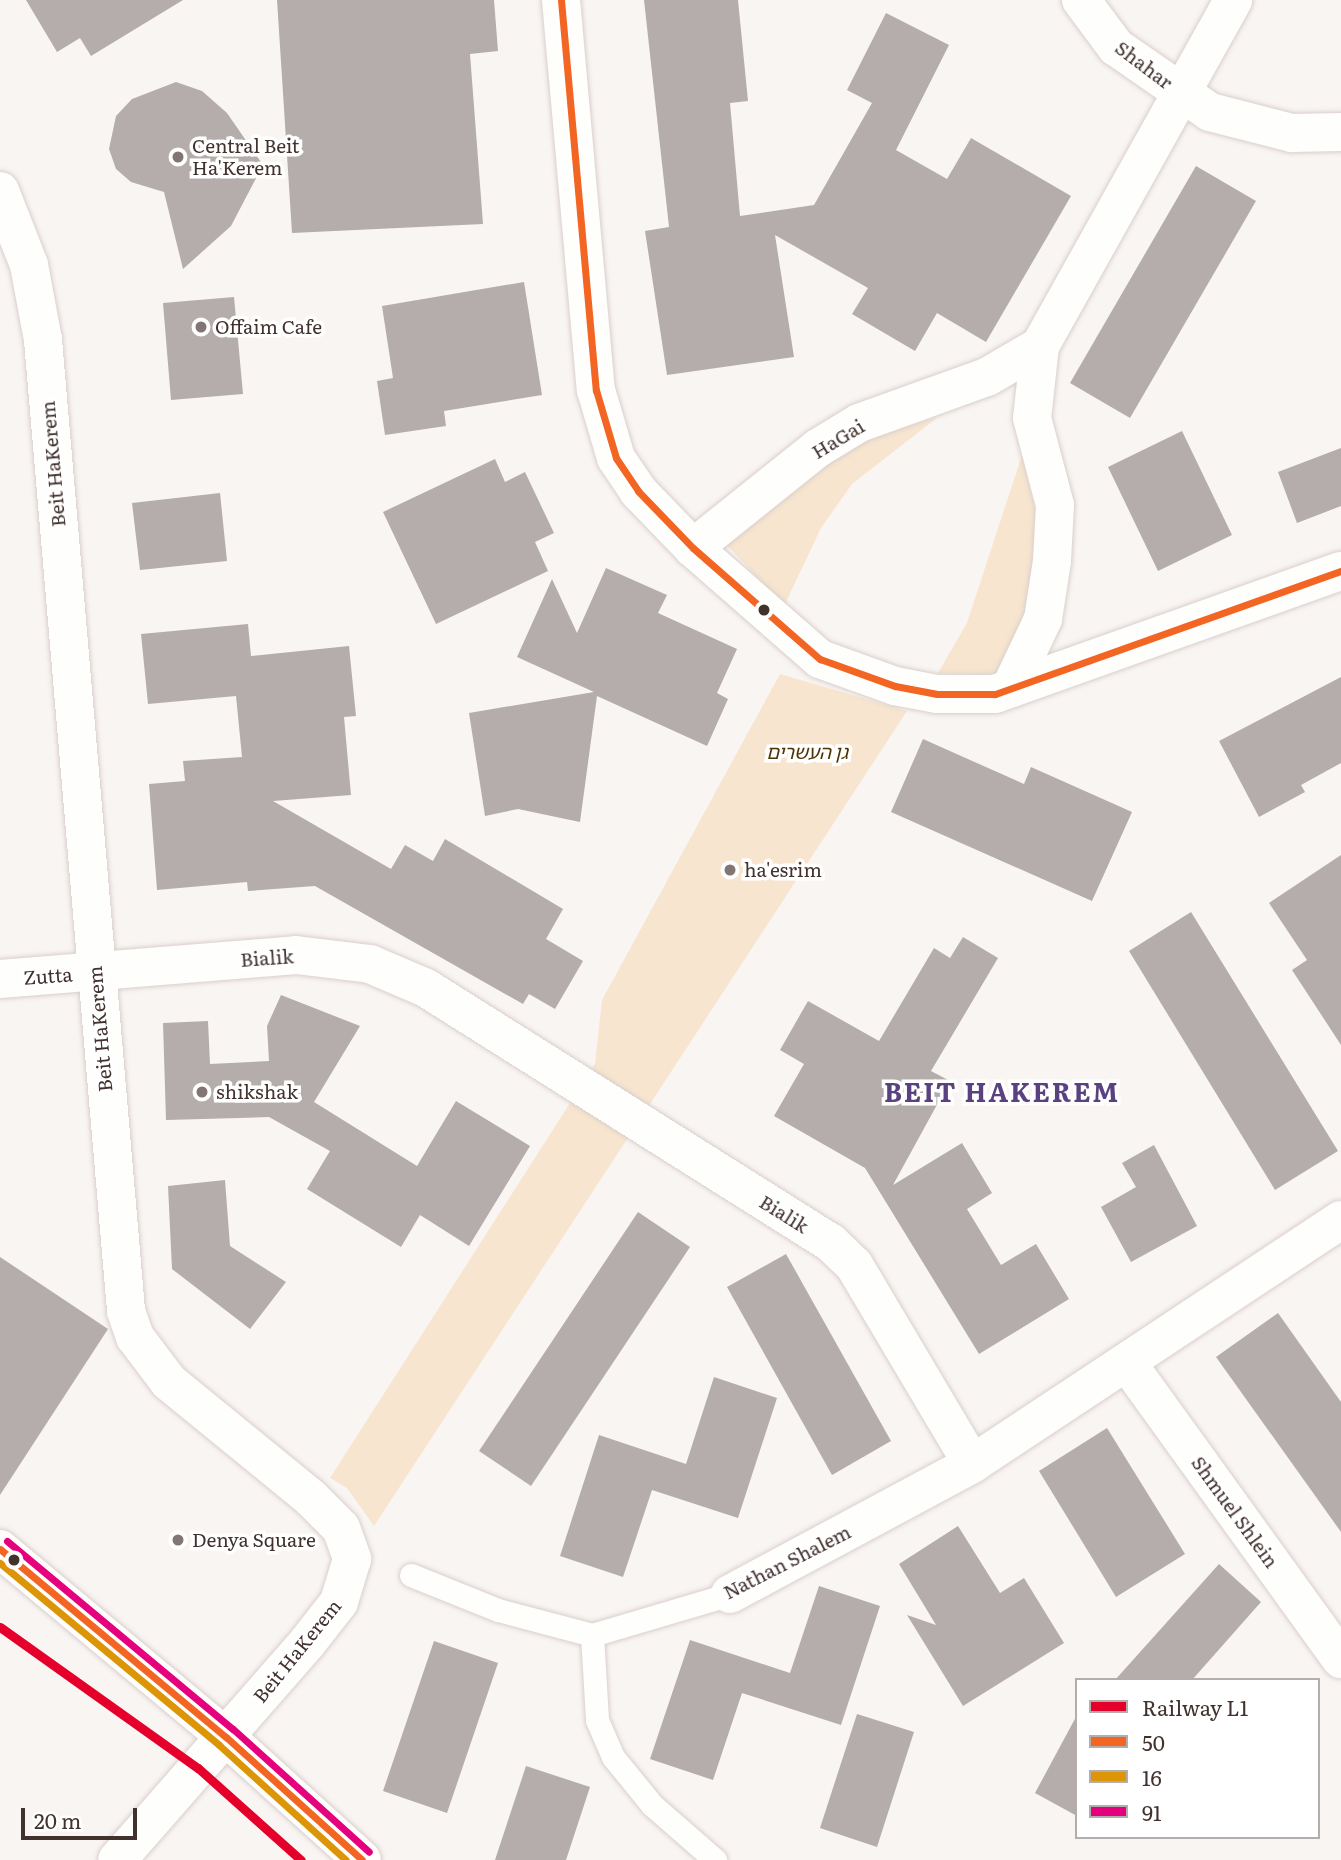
<!DOCTYPE html>
<html>
<head>
<meta charset="utf-8">
<style>
	body { margin:0 }
	#map { position:relative; width:1341px; height:1860px; overflow:hidden; background:#f9f5f3; font-family:Literata,"Noto Sans Hebrew",serif }
	div>[style] { position:absolute }
	.green>* { inset:0; background:#f7e5cf }
	.building>* { inset:0; background:#b5acac }
	.roads { filter:drop-shadow(0 0 2px #d9cfcc) drop-shadow(0 0 2px #d9cfcc) }
	.service>* { height:23px; margin:-11.5px; padding:0 11.5px; transform-origin:11.5px; border-radius:11.5px; background:#fefefd }
	.minor>* { height:38px; margin:-19px; padding:0 19px; transform-origin:19px; border-radius:19px; background:#fefefd }
	.tertiary>* { height:38px; margin:-19px; padding:0 19px; transform-origin:19px; border-radius:19px; background:#fefefd }
	.bus-1>* { height:7px; margin:-3.5px; padding:0 3.5px; transform-origin:3.5px; border-radius:3.5px; background:#f26522 }
	.bus-2>* { height:7px; margin:-3.5px; padding:0 3.5px; transform-origin:3.5px; border-radius:3.5px; background:#dc9507 }
	.bus-3>* { height:7px; margin:-3.5px; padding:0 3.5px; transform-origin:3.5px; border-radius:3.5px; background:#e5007d }
	.rail-1>* { height:9px; margin:-4.5px; padding:0 4.5px; transform-origin:4.5px; border-radius:4.5px; background:#e4002b }
	.dots>* { width:19px; height:19px; translate:-50% -50%; box-sizing:border-box; border:4px solid #fff; border-radius:50% }
	span { translate:-50% -50%; white-space:nowrap; text-align:center; line-height:1.15; -webkit-text-stroke:7px #fff; paint-order:stroke }
	.street-label { font-size:19px; color:#41322e }
	.poi-label { font-size:19px; color:#41322e }
	.left { translate:0 -50%; text-align:left }
	.park-label { font-size:19px; color:#4e3304; font-style:italic }
	.district-label { font-size:26px; color:#59427f; font-weight:700; letter-spacing:2px }
	.legend { position:absolute; left:1075px; top:1678px; width:245px; height:161px; box-sizing:border-box; background:#fff; border:2px solid #b3adab; margin:0; padding:9px 12px; list-style:none; font-size:21px; color:#41322e }
	.legend li { display:flex; align-items:center; gap:14px; height:35px }
	.legend b { width:35px; border:2px solid #b3adab }
	.scale { position:absolute; left:21px; top:1808px; width:116px; height:32px; box-sizing:border-box; border:4px solid #41322e; border-top:0; padding-left:9px; font-size:21px; line-height:24px; white-space:nowrap; color:#41322e; -webkit-text-stroke:5px #fff; paint-order:stroke }
</style>
</head>
<body>
<div id="map">
	<div class="green">
		<i style="clip-path:polygon(938px 417px,852px 484px,821px 528px,784px 606px,726px 544px,816px 469px,866px 439px)"></i>
		<i style="clip-path:polygon(1022px 455px,1038px 522px,1027px 626px,996px 674px,938px 673px,967px 623px)"></i>
		<i style="clip-path:polygon(780px 674px,907px 711px,374px 1526px,347px 1488px,330px 1478px,595px 1064px,602px 1000px)"></i>
	</div>
	<div class="building">
		<i style="clip-path:polygon(26px 0,183px 0,91px 56px,80px 38px,57px 52px)"></i>
		<i style="clip-path:polygon(277px 0,494px 0,498px 51px,470px 54px,483px 224px,292px 233px)"></i>
		<i style="clip-path:polygon(644px 0,738px 0,748px 101px,730px 103px,740px 216px,814px 205px,872px 103px,847px 90px,886px 13px,949px 45px,896px 150px,947px 179px,971px 138px,1071px 196px,986px 342px,937px 313px,915px 351px,852px 314px,868px 288px,775px 235px,794px 357px,667px 375px,645px 231px,669px 227px)"></i>
		<i style="clip-path:polygon(176px 82px,202px 91px,227px 113px,263px 165px,231px 226px,183px 269px,164px 192px,131px 182px,116px 169px,109px 149px,116px 116px,132px 99px)"></i>
		<i style="clip-path:polygon(1196px 166px,1256px 201px,1130px 418px,1070px 383px)"></i>
		<i style="clip-path:polygon(524px 282px,542px 395px,444px 411px,446px 426px,385px 435px,377px 381px,393px 378px,382px 306px)"></i>
		<i style="clip-path:polygon(234px 297px,243px 394px,171px 400px,163px 303px)"></i>
		<i style="clip-path:polygon(1182px 431px,1232px 535px,1158px 571px,1108px 467px)"></i>
		<i style="clip-path:polygon(1341px 448px,1341px 506px,1297px 523px,1278px 472px)"></i>
		<i style="clip-path:polygon(495px 459px,505px 482px,525px 472px,554px 533px,535px 542px,548px 571px,436px 624px,383px 512px)"></i>
		<i style="clip-path:polygon(220px 493px,227px 561px,140px 570px,132px 503px)"></i>
		<i style="clip-path:polygon(606px 568px,667px 595px,658px 613px,737px 649px,717px 693px,728px 699px,707px 746px,597px 696px,580px 822px,518px 809px,485px 816px,469px 713px,594px 692px,517px 657px,552px 579px,577px 633px)"></i>
		<i style="clip-path:polygon(248px 624px,251px 656px,349px 646px,356px 716px,344px 717px,351px 795px,273px 801px,391px 869px,405px 845px,433px 861px,445px 839px,563px 909px,546px 939px,583px 961px,555px 1009px,529px 994px,523px 1004px,315px 886px,248px 891px,247px 882px,157px 890px,149px 784px,185px 781px,183px 761px,242px 757px,236px 696px,148px 704px,141px 634px)"></i>
		<i style="clip-path:polygon(1341px 677px,1341px 763px,1301px 785px,1305px 792px,1259px 817px,1219px 741px)"></i>
		<i style="clip-path:polygon(923px 739px,1024px 784px,1031px 767px,1132px 812px,1092px 901px,891px 812px)"></i>
		<i style="clip-path:polygon(1341px 855px,1341px 1045px,1292px 970px,1307px 960px,1269px 903px)"></i>
		<i style="clip-path:polygon(1191px 912px,1338px 1151px,1275px 1190px,1129px 951px)"></i>
		<i style="clip-path:polygon(963px 937px,998px 958px,931px 1071px,950px 1081px,893px 1185px,962px 1143px,992px 1193px,967px 1209px,1001px 1265px,1036px 1244px,1069px 1299px,979px 1354px,865px 1168px,774px 1116px,804px 1064px,780px 1050px,808px 1001px,879px 1041px,934px 948px,950px 958px)"></i>
		<i style="clip-path:polygon(281px 995px,360px 1026px,314px 1102px,417px 1166px,456px 1101px,530px 1146px,469px 1246px,420px 1215px,401px 1247px,307px 1189px,330px 1151px,269px 1117px,166px 1120px,163px 1023px,208px 1021px,210px 1064px,269px 1061px,267px 1026px)"></i>
		<i style="clip-path:polygon(1154px 1145px,1197px 1226px,1131px 1262px,1101px 1207px,1136px 1187px,1122px 1163px)"></i>
		<i style="clip-path:polygon(225px 1180px,230px 1246px,286px 1282px,250px 1329px,172px 1269px,168px 1186px)"></i>
		<i style="clip-path:polygon(638px 1212px,690px 1247px,531px 1486px,479px 1451px)"></i>
		<i style="clip-path:polygon(786px 1254px,891px 1441px,832px 1475px,727px 1287px)"></i>
		<i style="clip-path:polygon(0 1257px,108px 1329px,0 1495px)"></i>
		<i style="clip-path:polygon(1278px 1313px,1341px 1402px,1341px 1532px,1216px 1357px)"></i>
		<i style="clip-path:polygon(714px 1377px,777px 1398px,738px 1518px,652px 1490px,623px 1577px,560px 1556px,599px 1435px,686px 1464px)"></i>
		<i style="clip-path:polygon(1107px 1428px,1185px 1554px,1116px 1597px,1039px 1471px)"></i>
		<i style="clip-path:polygon(958px 1526px,1000px 1593px,1024px 1578px,1064px 1643px,963px 1706px,907px 1615px,936px 1625px,899px 1564px)"></i>
		<i style="clip-path:polygon(1219px 1564px,1261px 1602px,1192px 1680px,1115px 1680px)"></i>
		<i style="clip-path:polygon(819px 1586px,880px 1606px,841px 1725px,742px 1693px,713px 1780px,650px 1759px,690px 1640px,790px 1673px)"></i>
		<i style="clip-path:polygon(434px 1641px,498px 1663px,447px 1813px,383px 1791px)"></i>
		<i style="clip-path:polygon(857px 1714px,914px 1732px,877px 1847px,820px 1828px)"></i>
		<i style="clip-path:polygon(1077px 1715px,1077px 1816px,1035px 1793px)"></i>
		<i style="clip-path:polygon(526px 1766px,590px 1787px,566px 1860px,495px 1860px)"></i>
	</div>
	<div class="roads">
		<div class="service">
			<i style="left:411px;top:1575px;width:94px;rotate:21.9deg"></i>
			<i style="left:498px;top:1610px;width:97px;rotate:14.9deg"></i>
			<i style="left:592px;top:1635px;width:144px;rotate:-16.5deg"></i>
			<i style="left:592px;top:1635px;width:85px;rotate:86.6deg"></i>
			<i style="left:597px;top:1720px;width:40px;rotate:66.6deg"></i>
			<i style="left:613px;top:1757px;width:62px;rotate:50.9deg"></i>
			<i style="left:652px;top:1805px;width:84px;rotate:41.1deg"></i>
		</div>
		<div class="minor">
			<i style="left:1081px;top:0;width:59px;rotate:53.3deg"></i>
			<i style="left:1116px;top:47px;width:114px;rotate:34.7deg"></i>
			<i style="left:1210px;top:112px;width:85px;rotate:14.4deg"></i>
			<i style="left:1292px;top:133px;width:49px;rotate:-1.2deg"></i>
			<i style="left:0;top:191px;width:79px;rotate:68.6deg"></i>
			<i style="left:29px;top:265px;width:76px;rotate:79.4deg"></i>
			<i style="left:43px;top:340px;width:975px;rotate:85.11deg"></i>
			<i style="left:126px;top:1311px;width:28px;rotate:71deg"></i>
			<i style="left:135px;top:1337px;width:56px;rotate:52.9deg"></i>
			<i style="left:169px;top:1382px;width:183px;rotate:39.2deg"></i>
			<i style="left:311px;top:1498px;width:42px;rotate:45deg"></i>
			<i style="left:341px;top:1528px;width:33px;rotate:70deg"></i>
			<i style="left:352px;top:1559px;width:45px;rotate:106.8deg"></i>
			<i style="left:339px;top:1602px;width:52px;rotate:128deg"></i>
			<i style="left:307px;top:1643px;width:288px;rotate:131.2deg"></i>
			<i style="left:1040px;top:346px;width:396px;rotate:-60.8deg"></i>
			<i style="left:693px;top:548px;width:160px;rotate:-38.7deg"></i>
			<i style="left:818px;top:448px;width:48px;rotate:-31.4deg"></i>
			<i style="left:859px;top:423px;width:136px;rotate:-19.8deg"></i>
			<i style="left:987px;top:377px;width:61px;rotate:-30.3deg"></i>
			<i style="left:1040px;top:346px;width:72px;rotate:96.3deg"></i>
			<i style="left:1032px;top:418px;width:90px;rotate:75.2deg"></i>
			<i style="left:1055px;top:505px;width:56px;rotate:93.1deg"></i>
			<i style="left:1052px;top:561px;width:59px;rotate:98.8deg"></i>
			<i style="left:1043px;top:619px;width:77px;rotate:115.2deg"></i>
			<i style="left:0;top:979px;width:297px;rotate:-4.6deg"></i>
			<i style="left:296px;top:955px;width:75px;rotate:6.9deg"></i>
			<i style="left:370px;top:964px;width:61px;rotate:23.2deg"></i>
			<i style="left:426px;top:988px;width:477px;rotate:32.2deg"></i>
			<i style="left:830px;top:1242px;width:33px;rotate:44deg"></i>
			<i style="left:854px;top:1265px;width:231px;rotate:59.3deg"></i>
			<i style="left:1128px;top:1364px;width:364px;rotate:54.2deg"></i>
			<i style="left:730px;top:1594px;width:275px;rotate:-28.2deg"></i>
			<i style="left:972px;top:1464px;width:442px;rotate:-33.5deg"></i>
		</div>
		<div class="tertiary">
			<i style="left:561px;top:0;width:392px;rotate:84.9deg"></i>
			<i style="left:596px;top:390px;width:71px;rotate:73.6deg"></i>
			<i style="left:616px;top:458px;width:40px;rotate:56deg"></i>
			<i style="left:638px;top:491px;width:79px;rotate:46deg"></i>
			<i style="left:693px;top:548px;width:169px;rotate:41.2deg"></i>
			<i style="left:820px;top:659px;width:80px;rotate:19.8deg"></i>
			<i style="left:895px;top:686px;width:43px;rotate:10.8deg"></i>
			<i style="left:937px;top:694px;width:58px"></i>
			<i style="left:995px;top:694px;width:367px;rotate:-19.6deg"></i>
			<i style="left:0;top:1549px;width:294px;rotate:39.8deg"></i>
			<i style="left:226px;top:1737px;width:183px;rotate:42.1deg"></i>
		</div>
	</div>
	<div class="bus-1">
		<i style="left:561px;top:0;width:392px;rotate:84.9deg"></i>
		<i style="left:596px;top:390px;width:71px;rotate:73.6deg"></i>
		<i style="left:616px;top:458px;width:40px;rotate:56deg"></i>
		<i style="left:638px;top:491px;width:79px;rotate:46deg"></i>
		<i style="left:693px;top:548px;width:169px;rotate:41.2deg"></i>
		<i style="left:820px;top:659px;width:80px;rotate:19.8deg"></i>
		<i style="left:895px;top:686px;width:43px;rotate:10.8deg"></i>
		<i style="left:937px;top:694px;width:58px"></i>
		<i style="left:995px;top:694px;width:367px;rotate:-19.6deg"></i>
		<i style="left:0;top:1549px;width:294px;rotate:39.8deg"></i>
		<i style="left:226px;top:1737px;width:183px;rotate:42.1deg"></i>
	</div>
	<div class="bus-2">
		<i style="left:0;top:1563px;width:285px;rotate:39.7deg"></i>
		<i style="left:219px;top:1745px;width:171px;rotate:42.2deg"></i>
	</div>
	<div class="bus-3">
		<i style="left:7px;top:1541px;width:294px;rotate:39.8deg"></i>
		<i style="left:233px;top:1729px;width:183px;rotate:42.1deg"></i>
	</div>
	<div class="rail-1">
		<i style="left:0;top:1627px;width:243px;rotate:35.5deg"></i>
		<i style="left:198px;top:1768px;width:138px;rotate:41.8deg"></i>
	</div>
	<div class="dots">
		<i style="left:178px;top:157px;background:#817673"></i>
		<i style="left:201px;top:327px;background:#817673"></i>
		<i style="left:764px;top:610px;background:#41322e"></i>
		<i style="left:730px;top:870px;background:#817673"></i>
		<i style="left:202px;top:1092px;background:#817673"></i>
		<i style="left:178px;top:1540px;background:#817673"></i>
		<i style="left:14px;top:1560px;background:#41322e"></i>
	</div>
	<div class="street-label">
		<span style="left:1144px;top:65px;rotate:37deg">Shahar</span>
		<span style="left:838px;top:439px;rotate:-31deg">HaGai</span>
		<span style="left:53px;top:464px;rotate:-95deg">Beit HaKerem</span>
		<span style="left:267px;top:958px;rotate:-4deg">Bialik</span>
		<span style="left:48px;top:976px;rotate:-4deg">Zutta</span>
		<span style="left:100px;top:1029px;rotate:-95deg">Beit HaKerem</span>
		<span style="left:784px;top:1214px;rotate:32deg">Bialik</span>
		<span style="left:1235px;top:1512px;rotate:54deg">Shmuel Shlein</span>
		<span style="left:787px;top:1562px;rotate:-27deg">Nathan Shalem</span>
		<span style="left:297px;top:1651px;rotate:-51deg">Beit HaKerem</span>
	</div>
	<div class="poi-label">
		<span class="left" style="left:192px;top:157px">Central Beit<br>Ha'Kerem</span>
		<span class="left" style="left:215px;top:327px">Offaim Cafe</span>
		<span class="left" style="left:744px;top:870px">ha'esrim</span>
		<span class="left" style="left:216px;top:1092px">shikshak</span>
		<span class="left" style="left:192px;top:1540px">Denya Square</span>
	</div>
	<div class="park-label">
		<span style="left:807px;top:752px">גן העשרים</span>
	</div>
	<div class="district-label">
		<span style="left:1002px;top:1091px">BEIT HAKEREM</span>
	</div>
	<ul class="legend">
	<li><b style="height:9px;background:#e4002b"></b>Railway L1</li>
	<li><b style="height:9px;background:#f26522"></b>50</li>
	<li><b style="height:9px;background:#dc9507"></b>16</li>
	<li><b style="height:9px;background:#e5007d"></b>91</li>
	</ul>
	<div class="scale">20 m</div>
</div>
</body>
</html>
